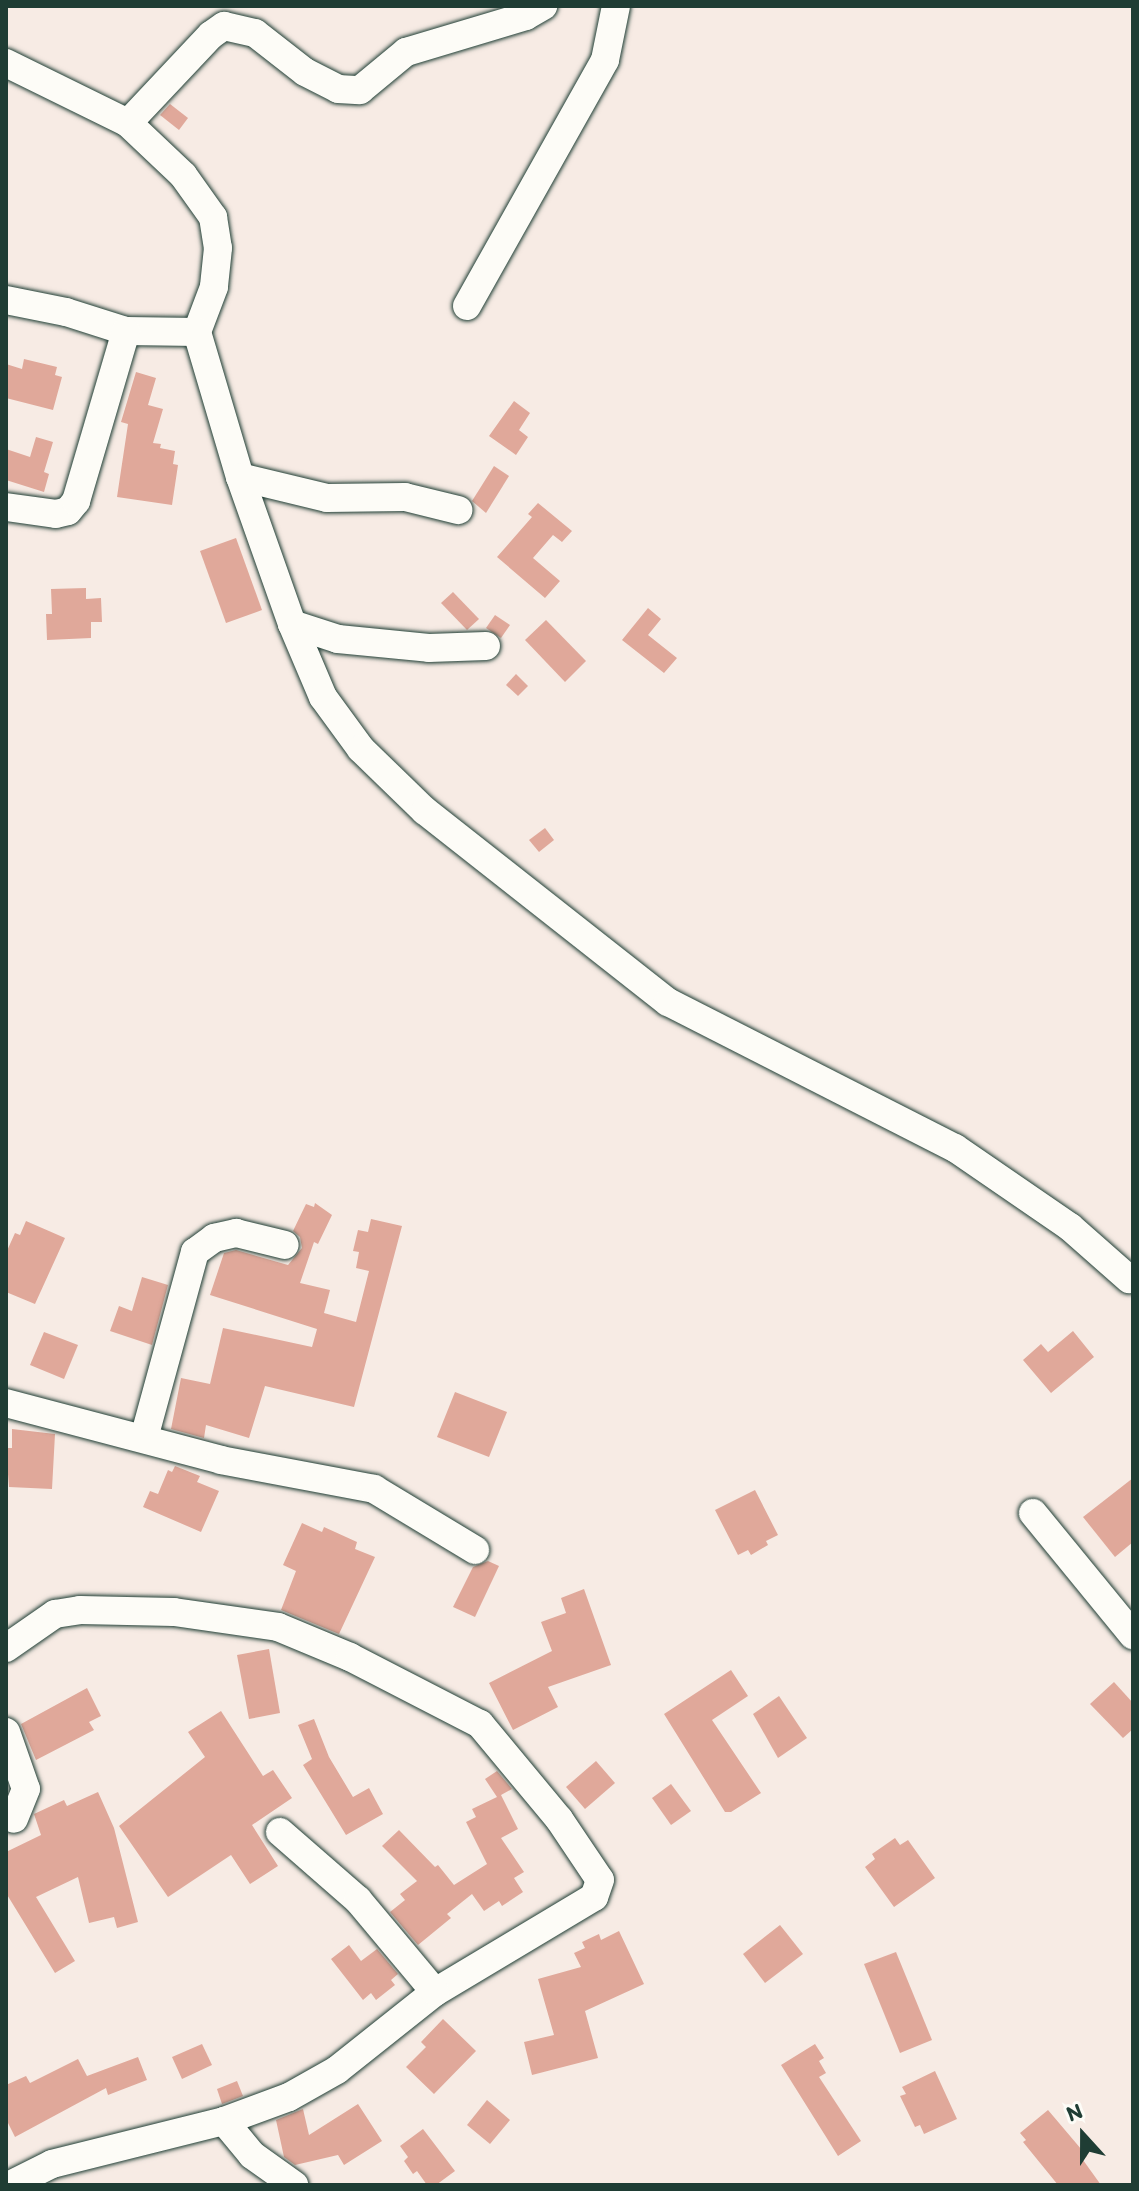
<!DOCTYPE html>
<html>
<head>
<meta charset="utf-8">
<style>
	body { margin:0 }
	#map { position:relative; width:1139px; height:2191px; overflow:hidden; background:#f7ebe4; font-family:Itim,sans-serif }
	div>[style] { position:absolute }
	.building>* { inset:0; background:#e0a89a }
	.roads { filter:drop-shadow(0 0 2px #1f3d34) drop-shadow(0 0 2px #1f3d34) }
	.minor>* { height:28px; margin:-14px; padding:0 14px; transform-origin:14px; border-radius:14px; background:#fdfcf7 }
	span { translate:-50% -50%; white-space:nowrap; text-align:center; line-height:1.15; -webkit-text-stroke:7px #fdfcf7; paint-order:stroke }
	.frame { position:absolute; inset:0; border:8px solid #1f3d34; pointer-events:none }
	.north { position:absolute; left:1043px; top:2095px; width:80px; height:80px; -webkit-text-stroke:6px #fdfcf7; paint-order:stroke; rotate:339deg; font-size:22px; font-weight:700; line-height:32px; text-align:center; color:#1f3d34 }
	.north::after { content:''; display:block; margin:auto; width:28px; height:36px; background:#1f3d34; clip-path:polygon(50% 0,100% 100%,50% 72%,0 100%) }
</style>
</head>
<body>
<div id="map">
	<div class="building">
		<i style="clip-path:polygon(170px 104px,188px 118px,179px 130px,160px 115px)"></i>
		<i style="clip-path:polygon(24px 359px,57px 367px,55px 375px,62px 377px,53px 410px,6px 398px,6px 364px,22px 369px)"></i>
		<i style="clip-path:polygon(136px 372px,156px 378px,148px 405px,163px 409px,153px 443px,161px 444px,160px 448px,175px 451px,173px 464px,178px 465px,172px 505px,117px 497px,128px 424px,121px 422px)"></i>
		<i style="clip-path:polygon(514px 401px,530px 413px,519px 430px,528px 437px,516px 455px,489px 436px)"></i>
		<i style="clip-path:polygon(36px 437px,53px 442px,44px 472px,49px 474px,44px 492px,6px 480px,6px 449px,30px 457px)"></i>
		<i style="clip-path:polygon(494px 466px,509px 476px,486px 513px,472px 501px)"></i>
		<i style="clip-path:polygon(538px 503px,572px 531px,562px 542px,553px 535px,533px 558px,560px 581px,545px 598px,497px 557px,532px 517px,528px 514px)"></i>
		<i style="clip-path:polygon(236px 538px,262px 610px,226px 623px,200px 551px)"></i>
		<i style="clip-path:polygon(86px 588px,86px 599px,101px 598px,102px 622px,91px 622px,91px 638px,47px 640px,46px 614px,52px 614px,51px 589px)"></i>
		<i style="clip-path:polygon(453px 592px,479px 619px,467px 630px,441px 603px)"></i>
		<i style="clip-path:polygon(648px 608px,661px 619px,648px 635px,677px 658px,664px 673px,622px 640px)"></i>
		<i style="clip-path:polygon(495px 615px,510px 625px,501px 638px,486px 628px)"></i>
		<i style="clip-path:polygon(546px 620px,586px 661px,565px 682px,525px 640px)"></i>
		<i style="clip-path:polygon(516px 674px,528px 686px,518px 696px,506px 685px)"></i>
		<i style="clip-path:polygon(545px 828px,554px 840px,539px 852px,529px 840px)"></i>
		<i style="clip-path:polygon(315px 1203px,332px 1215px,318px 1244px,314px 1242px,300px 1283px,330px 1290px,324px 1313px,356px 1322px,369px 1271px,356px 1268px,359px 1252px,353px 1251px,358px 1230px,368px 1232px,371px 1219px,402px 1226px,354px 1407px,265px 1386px,249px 1438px,206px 1425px,204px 1438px,171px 1429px,181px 1378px,210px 1384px,223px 1328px,312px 1347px,317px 1329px,210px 1295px,224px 1253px,236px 1250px,288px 1265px,302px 1248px,300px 1237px,293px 1231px,306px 1204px,314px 1207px)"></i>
		<i style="clip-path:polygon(26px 1221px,65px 1238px,35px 1304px,6px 1292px,6px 1253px,15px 1233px,20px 1235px)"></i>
		<i style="clip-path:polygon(142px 1277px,168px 1285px,152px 1345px,110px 1331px,119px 1306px,132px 1311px)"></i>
		<i style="clip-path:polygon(1073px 1331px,1094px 1357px,1051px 1393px,1023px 1360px,1041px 1344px,1048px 1352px)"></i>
		<i style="clip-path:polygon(44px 1332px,78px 1345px,64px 1379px,30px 1365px)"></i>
		<i style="clip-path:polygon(455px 1392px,507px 1412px,489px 1457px,437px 1437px)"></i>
		<i style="clip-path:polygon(12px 1429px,55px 1434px,52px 1489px,9px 1487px,6px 1448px,12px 1448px)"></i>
		<i style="clip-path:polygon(175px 1466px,200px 1476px,197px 1482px,219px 1491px,201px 1532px,143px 1507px,150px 1491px,158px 1494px,168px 1470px,172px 1472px)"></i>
		<i style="clip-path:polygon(1133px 1478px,1133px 1542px,1115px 1557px,1083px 1517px)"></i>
		<i style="clip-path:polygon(755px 1490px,778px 1535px,766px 1541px,768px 1545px,751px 1555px,748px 1550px,738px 1555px,715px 1510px)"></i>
		<i style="clip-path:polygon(302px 1523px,322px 1532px,324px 1527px,357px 1542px,355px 1549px,375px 1557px,339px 1634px,281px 1610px,296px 1571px,283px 1565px)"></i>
		<i style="clip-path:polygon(488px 1561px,499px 1566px,475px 1617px,453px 1607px,473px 1567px)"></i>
		<i style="clip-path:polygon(584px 1589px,611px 1665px,548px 1687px,558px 1707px,513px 1730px,489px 1683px,552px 1651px,541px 1622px,566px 1613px,561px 1598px)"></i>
		<i style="clip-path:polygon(269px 1649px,280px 1713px,249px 1719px,237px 1655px)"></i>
		<i style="clip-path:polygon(731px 1670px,748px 1696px,712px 1720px,761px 1793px,731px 1812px,725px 1812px,664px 1714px)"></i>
		<i style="clip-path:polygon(1114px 1682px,1133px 1703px,1133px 1729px,1123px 1738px,1090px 1704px)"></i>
		<i style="clip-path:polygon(87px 1688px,101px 1716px,89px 1722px,94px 1730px,36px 1760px,21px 1724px)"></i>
		<i style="clip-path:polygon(779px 1696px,807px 1738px,778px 1758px,753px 1714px)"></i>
		<i style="clip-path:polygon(221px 1711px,263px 1776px,273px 1770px,292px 1798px,252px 1825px,278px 1866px,250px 1884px,231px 1855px,168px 1897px,119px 1826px,205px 1757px,188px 1732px)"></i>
		<i style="clip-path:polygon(314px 1719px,329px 1757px,353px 1797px,369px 1788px,383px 1814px,346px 1835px,303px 1765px,312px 1759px,298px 1725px)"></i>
		<i style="clip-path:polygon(596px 1761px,615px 1783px,585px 1809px,566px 1787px)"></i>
		<i style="clip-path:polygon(497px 1771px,512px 1789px,501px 1795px,518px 1829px,501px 1838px,524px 1872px,514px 1878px,523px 1892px,502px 1906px,499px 1901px,484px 1911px,472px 1894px,447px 1914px,451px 1918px,418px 1945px,390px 1912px,405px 1900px,400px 1894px,417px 1881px,382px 1846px,399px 1830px,435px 1867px,438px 1865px,454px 1885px,487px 1864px,466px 1822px,476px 1817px,472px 1809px,497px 1797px,485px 1779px)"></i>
		<i style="clip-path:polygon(671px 1784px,691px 1811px,671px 1825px,652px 1798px)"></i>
		<i style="clip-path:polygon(98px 1792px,114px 1828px,138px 1922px,117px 1928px,114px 1917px,89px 1923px,78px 1877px,36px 1897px,75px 1961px,55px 1973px,6px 1893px,6px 1852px,41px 1835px,34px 1814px,64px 1800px,67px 1806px)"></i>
		<i style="clip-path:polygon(895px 1838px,900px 1845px,908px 1840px,935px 1878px,894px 1907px,865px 1867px,875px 1859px,872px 1854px)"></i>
		<i style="clip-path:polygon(780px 1925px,803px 1954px,765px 1983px,743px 1954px)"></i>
		<i style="clip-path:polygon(619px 1931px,644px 1984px,585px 2011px,598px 2058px,532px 2075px,524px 2042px,554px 2035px,538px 1979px,581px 1967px,574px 1953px,585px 1948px,582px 1942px,599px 1934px,601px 1940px)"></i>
		<i style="clip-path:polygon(349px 1945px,361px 1961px,377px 1949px,398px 1974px,391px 1980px,395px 1985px,376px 2000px,371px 1993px,363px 2000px,331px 1959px)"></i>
		<i style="clip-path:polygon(896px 1952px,932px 2040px,900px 2053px,864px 1964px)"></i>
		<i style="clip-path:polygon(443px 2019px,476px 2051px,434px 2094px,406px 2067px,426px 2047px,421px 2042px)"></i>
		<i style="clip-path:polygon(202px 2044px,212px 2065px,182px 2079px,172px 2057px)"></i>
		<i style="clip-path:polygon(815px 2044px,824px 2058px,819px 2061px,826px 2073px,819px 2077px,861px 2141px,838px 2156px,781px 2065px)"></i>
		<i style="clip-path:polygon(138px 2057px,147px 2080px,108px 2095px,106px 2088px,15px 2137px,6px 2119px,6px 2085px,26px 2076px,30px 2083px,78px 2059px,87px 2076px)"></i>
		<i style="clip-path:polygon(935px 2071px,957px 2119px,924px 2134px,920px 2125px,915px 2127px,900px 2096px,906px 2094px,902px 2087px)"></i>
		<i style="clip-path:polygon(237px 2081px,243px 2096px,222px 2104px,217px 2089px)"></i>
		<i style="clip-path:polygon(487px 2100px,510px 2120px,490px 2144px,467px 2125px)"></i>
		<i style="clip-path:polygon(358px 2104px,382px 2141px,344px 2165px,338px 2155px,295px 2165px,284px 2157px,276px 2120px,303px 2109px,309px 2135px)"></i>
		<i style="clip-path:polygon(1048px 2110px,1087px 2156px,1083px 2160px,1101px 2185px,1058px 2185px,1023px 2142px,1026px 2140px,1020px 2133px)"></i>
		<i style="clip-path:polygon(423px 2129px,455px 2171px,436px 2185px,427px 2185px,417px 2171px,413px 2174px,404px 2161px,408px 2157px,400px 2146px)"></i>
	</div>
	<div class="roads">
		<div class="minor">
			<i style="left:6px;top:63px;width:136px;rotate:26.2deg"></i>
			<i style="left:128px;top:123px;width:76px;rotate:43.4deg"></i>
			<i style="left:183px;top:175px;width:52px;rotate:54.5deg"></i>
			<i style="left:213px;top:217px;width:31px;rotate:81deg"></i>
			<i style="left:218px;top:248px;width:39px;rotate:96deg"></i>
			<i style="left:214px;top:287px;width:48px;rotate:110.7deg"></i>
			<i style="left:197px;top:332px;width:151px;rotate:73.5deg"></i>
			<i style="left:240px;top:477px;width:156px;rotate:70.5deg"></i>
			<i style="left:292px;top:624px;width:48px;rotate:18.1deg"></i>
			<i style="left:338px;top:639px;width:91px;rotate:5.6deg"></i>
			<i style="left:429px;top:648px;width:57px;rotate:-2deg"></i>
			<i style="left:128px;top:123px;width:121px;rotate:-46.7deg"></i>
			<i style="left:211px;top:35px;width:16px;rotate:-35deg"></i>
			<i style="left:224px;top:26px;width:32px;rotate:13deg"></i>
			<i style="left:255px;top:33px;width:63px;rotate:38deg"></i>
			<i style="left:305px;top:72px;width:37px;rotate:27deg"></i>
			<i style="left:338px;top:89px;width:22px;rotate:3deg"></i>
			<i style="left:360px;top:90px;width:60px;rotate:-39.6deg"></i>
			<i style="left:406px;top:52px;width:125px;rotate:-16.7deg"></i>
			<i style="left:526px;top:16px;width:20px;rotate:-30deg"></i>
			<i style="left:6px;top:300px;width:61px;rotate:11.3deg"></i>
			<i style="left:66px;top:312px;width:63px;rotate:17.6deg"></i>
			<i style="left:126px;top:331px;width:71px;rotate:0.8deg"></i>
			<i style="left:467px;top:306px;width:282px;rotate:-60.7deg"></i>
			<i style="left:605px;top:60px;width:55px;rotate:-78.5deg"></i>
			<i style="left:240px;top:477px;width:89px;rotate:13.6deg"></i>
			<i style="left:327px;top:498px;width:78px;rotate:-0.7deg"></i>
			<i style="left:405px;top:497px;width:55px;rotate:13.8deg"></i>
			<i style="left:6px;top:507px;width:50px;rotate:8deg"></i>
			<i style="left:56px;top:514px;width:12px;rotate:-14deg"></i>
			<i style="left:68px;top:511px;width:13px;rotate:-51deg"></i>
			<i style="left:76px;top:501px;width:177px;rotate:-73.6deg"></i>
			<i style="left:292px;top:624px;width:79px;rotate:67deg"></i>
			<i style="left:323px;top:697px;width:64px;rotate:53.8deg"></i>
			<i style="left:361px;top:749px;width:89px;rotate:44.1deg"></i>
			<i style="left:425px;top:811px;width:309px;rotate:38.2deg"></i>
			<i style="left:668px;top:1002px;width:322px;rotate:27deg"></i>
			<i style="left:955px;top:1148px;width:140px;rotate:34.5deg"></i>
			<i style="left:1070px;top:1227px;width:79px;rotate:41.4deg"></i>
			<i style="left:6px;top:1403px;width:222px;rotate:14.8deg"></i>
			<i style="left:221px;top:1460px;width:156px;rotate:10.7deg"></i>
			<i style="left:374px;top:1489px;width:118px;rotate:31.1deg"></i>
			<i style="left:144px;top:1438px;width:193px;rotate:-74.7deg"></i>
			<i style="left:195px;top:1252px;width:24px;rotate:-36deg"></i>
			<i style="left:214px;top:1238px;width:23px;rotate:-13deg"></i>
			<i style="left:236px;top:1233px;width:50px;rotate:13.8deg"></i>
			<i style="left:1033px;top:1513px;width:158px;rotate:50.7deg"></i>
			<i style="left:6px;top:1648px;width:60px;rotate:-34.8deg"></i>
			<i style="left:55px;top:1614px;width:25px;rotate:-9deg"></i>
			<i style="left:80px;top:1610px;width:94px;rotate:1.2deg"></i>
			<i style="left:174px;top:1612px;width:105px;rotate:8.2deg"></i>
			<i style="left:278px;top:1627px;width:78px;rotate:22.6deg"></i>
			<i style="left:350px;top:1657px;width:146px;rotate:27.3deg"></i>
			<i style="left:480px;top:1724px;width:124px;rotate:50.3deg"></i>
			<i style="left:559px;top:1819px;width:73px;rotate:56.1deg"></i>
			<i style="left:600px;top:1880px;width:18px;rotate:109deg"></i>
			<i style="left:594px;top:1897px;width:185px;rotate:149.1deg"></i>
			<i style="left:435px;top:1992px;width:125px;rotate:141.5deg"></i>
			<i style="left:337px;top:2070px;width:55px;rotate:150.6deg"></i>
			<i style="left:289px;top:2097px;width:69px;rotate:159.7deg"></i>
			<i style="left:224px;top:2121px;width:177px;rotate:166deg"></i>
			<i style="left:52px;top:2164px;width:47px;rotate:153.4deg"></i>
			<i style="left:6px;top:1732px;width:60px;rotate:70.7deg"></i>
			<i style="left:26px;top:1789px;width:32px;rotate:112deg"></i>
			<i style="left:280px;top:1832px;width:103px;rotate:41.1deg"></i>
			<i style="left:358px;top:1900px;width:120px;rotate:50.1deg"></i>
			<i style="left:224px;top:2121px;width:44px;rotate:50.5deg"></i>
			<i style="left:252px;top:2155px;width:52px;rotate:35.5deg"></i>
		</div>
	</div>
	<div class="frame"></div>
	<div class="north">N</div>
</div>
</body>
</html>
